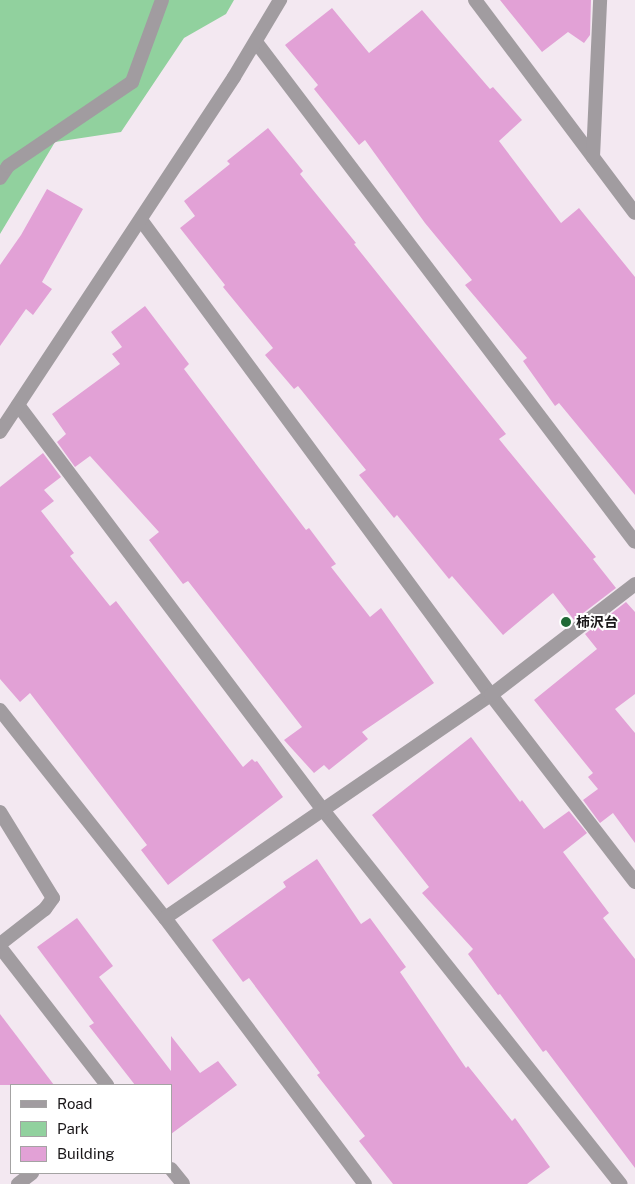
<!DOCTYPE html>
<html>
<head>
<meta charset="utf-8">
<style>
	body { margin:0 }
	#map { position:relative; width:635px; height:1184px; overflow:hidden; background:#f3e8f1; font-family:"Public Sans","Noto Sans JP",sans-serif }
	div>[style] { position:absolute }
	.green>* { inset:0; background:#91d19e }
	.building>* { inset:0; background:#e2a1d6 }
	.service>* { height:14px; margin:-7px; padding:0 7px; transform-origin:7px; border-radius:7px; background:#a19ca0 }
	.minor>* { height:14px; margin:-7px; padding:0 7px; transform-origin:7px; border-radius:7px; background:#a19ca0 }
	.dots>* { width:14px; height:14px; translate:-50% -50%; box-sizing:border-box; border:2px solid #fff; border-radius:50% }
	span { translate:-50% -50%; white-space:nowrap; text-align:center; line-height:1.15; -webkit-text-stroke:4px #fff; paint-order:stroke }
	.poi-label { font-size:14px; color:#1b181a; font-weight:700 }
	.left { translate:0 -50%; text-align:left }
	.legend { position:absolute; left:10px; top:1084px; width:162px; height:90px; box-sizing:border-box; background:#fff; border:1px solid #a4a3a3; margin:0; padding:6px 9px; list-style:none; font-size:15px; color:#1b181a }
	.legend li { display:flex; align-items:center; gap:10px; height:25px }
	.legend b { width:25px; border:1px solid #a4a3a3 }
</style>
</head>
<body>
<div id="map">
	<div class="green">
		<i style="clip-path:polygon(0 0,234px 0,226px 14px,184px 38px,121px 132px,55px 142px,0 234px)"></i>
	</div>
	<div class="building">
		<i style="clip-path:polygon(500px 0,591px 0,590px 35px,584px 43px,568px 32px,542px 52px)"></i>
		<i style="clip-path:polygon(332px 8px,369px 53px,422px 10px,490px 89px,493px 87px,522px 120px,499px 141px,561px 223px,579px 208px,635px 277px,635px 495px,559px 403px,555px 406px,523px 361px,527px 358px,465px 285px,472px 280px,425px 223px,365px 140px,359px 145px,314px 89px,318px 85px,285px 45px)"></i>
		<i style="clip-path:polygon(268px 128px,303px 171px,300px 174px,356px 243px,354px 244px,506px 434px,499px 439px,596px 557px,593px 559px,616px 588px,574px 620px,553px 593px,503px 635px,452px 576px,449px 579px,397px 515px,394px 518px,359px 475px,366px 470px,298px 386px,294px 389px,265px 355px,273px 348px,223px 287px,225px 285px,180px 228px,195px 216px,184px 201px,230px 164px,227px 161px)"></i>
		<i style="clip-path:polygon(47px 189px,83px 209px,42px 282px,52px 289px,33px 315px,26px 309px,0 346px,0 265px,21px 235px)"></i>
		<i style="clip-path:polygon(145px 306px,189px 364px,184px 369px,306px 530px,309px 528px,336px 564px,331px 567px,370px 617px,381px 608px,434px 683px,362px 732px,368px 739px,329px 770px,324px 765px,314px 773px,284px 740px,302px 727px,188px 581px,183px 584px,149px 540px,159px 532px,90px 456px,75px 467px,57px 442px,66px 434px,52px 414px,120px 364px,112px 354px,122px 347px,111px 332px)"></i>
		<i style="clip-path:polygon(43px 453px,61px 477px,44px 490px,54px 501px,41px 511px,74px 553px,70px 556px,110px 606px,116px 601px,243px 767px,252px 759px,255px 762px,257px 761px,283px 797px,168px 885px,141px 850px,147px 845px,30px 693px,20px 702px,0 679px,0 487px)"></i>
		<i style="clip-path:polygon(626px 602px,635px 612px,635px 694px,615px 709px,635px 733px,635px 843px,613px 813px,600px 823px,583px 800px,598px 789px,588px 777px,593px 773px,534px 700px,597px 649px,585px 634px)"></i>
		<i style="clip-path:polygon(471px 737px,520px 802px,522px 800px,544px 829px,569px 811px,587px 833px,563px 852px,609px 913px,603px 918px,635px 959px,635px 1168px,546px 1050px,543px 1052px,500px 994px,498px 995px,468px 954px,473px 949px,422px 893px,429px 887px,372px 815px)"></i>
		<i style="clip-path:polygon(317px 859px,361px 924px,370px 918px,406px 967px,400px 972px,466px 1068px,468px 1066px,512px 1121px,515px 1118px,550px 1167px,527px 1184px,393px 1184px,359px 1141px,365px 1136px,317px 1075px,320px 1073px,249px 978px,243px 982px,212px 940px,286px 887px,283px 882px)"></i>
		<i style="clip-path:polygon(77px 918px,113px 966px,99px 977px,171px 1071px,171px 1036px,200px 1073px,218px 1061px,237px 1085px,171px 1134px,171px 1085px,135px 1085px,89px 1026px,94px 1023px,37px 947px)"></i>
		<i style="clip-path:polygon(0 1014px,54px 1085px,0 1085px)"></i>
	</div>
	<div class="service">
		<i style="left:0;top:178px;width:14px;rotate:-56deg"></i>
		<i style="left:8px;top:166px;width:150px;rotate:-34.1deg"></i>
		<i style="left:132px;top:82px;width:87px;rotate:-69.9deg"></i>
		<i style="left:18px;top:405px;width:507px;rotate:53.02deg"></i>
		<i style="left:323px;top:810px;width:478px;rotate:51.5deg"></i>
		<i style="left:0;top:947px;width:175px;rotate:52.2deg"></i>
		<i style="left:171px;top:1169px;width:19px;rotate:51deg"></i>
		<i style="left:18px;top:1184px;width:18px;rotate:-38deg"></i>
	</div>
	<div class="minor">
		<i style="left:475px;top:0;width:266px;rotate:53.1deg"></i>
		<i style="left:256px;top:42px;width:627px;rotate:52.84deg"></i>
		<i style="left:593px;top:157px;width:157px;rotate:-87.4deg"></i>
		<i style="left:141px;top:220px;width:590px;rotate:53.62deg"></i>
		<i style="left:491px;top:695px;width:236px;rotate:52.4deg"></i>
		<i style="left:0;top:432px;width:425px;rotate:-56.6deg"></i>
		<i style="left:234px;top:77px;width:90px;rotate:-59.1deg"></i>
		<i style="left:0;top:710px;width:265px;rotate:51.6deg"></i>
		<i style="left:165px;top:918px;width:333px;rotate:53.1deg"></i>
		<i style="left:0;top:812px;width:101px;rotate:58.4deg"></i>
		<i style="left:53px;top:898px;width:14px;rotate:126deg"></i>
		<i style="left:45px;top:909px;width:57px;rotate:142.1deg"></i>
		<i style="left:165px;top:918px;width:395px;rotate:-34.4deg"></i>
		<i style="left:491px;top:695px;width:182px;rotate:-37.6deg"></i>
	</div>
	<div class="dots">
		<i style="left:566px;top:622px;background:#206936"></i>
	</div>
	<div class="poi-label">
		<span class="left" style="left:576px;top:622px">柿沢台</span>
	</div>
	<ul class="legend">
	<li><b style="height:6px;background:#a19ca0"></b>Road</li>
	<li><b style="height:14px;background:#91d19e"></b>Park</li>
	<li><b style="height:14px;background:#e2a1d6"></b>Building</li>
	</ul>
</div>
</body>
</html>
